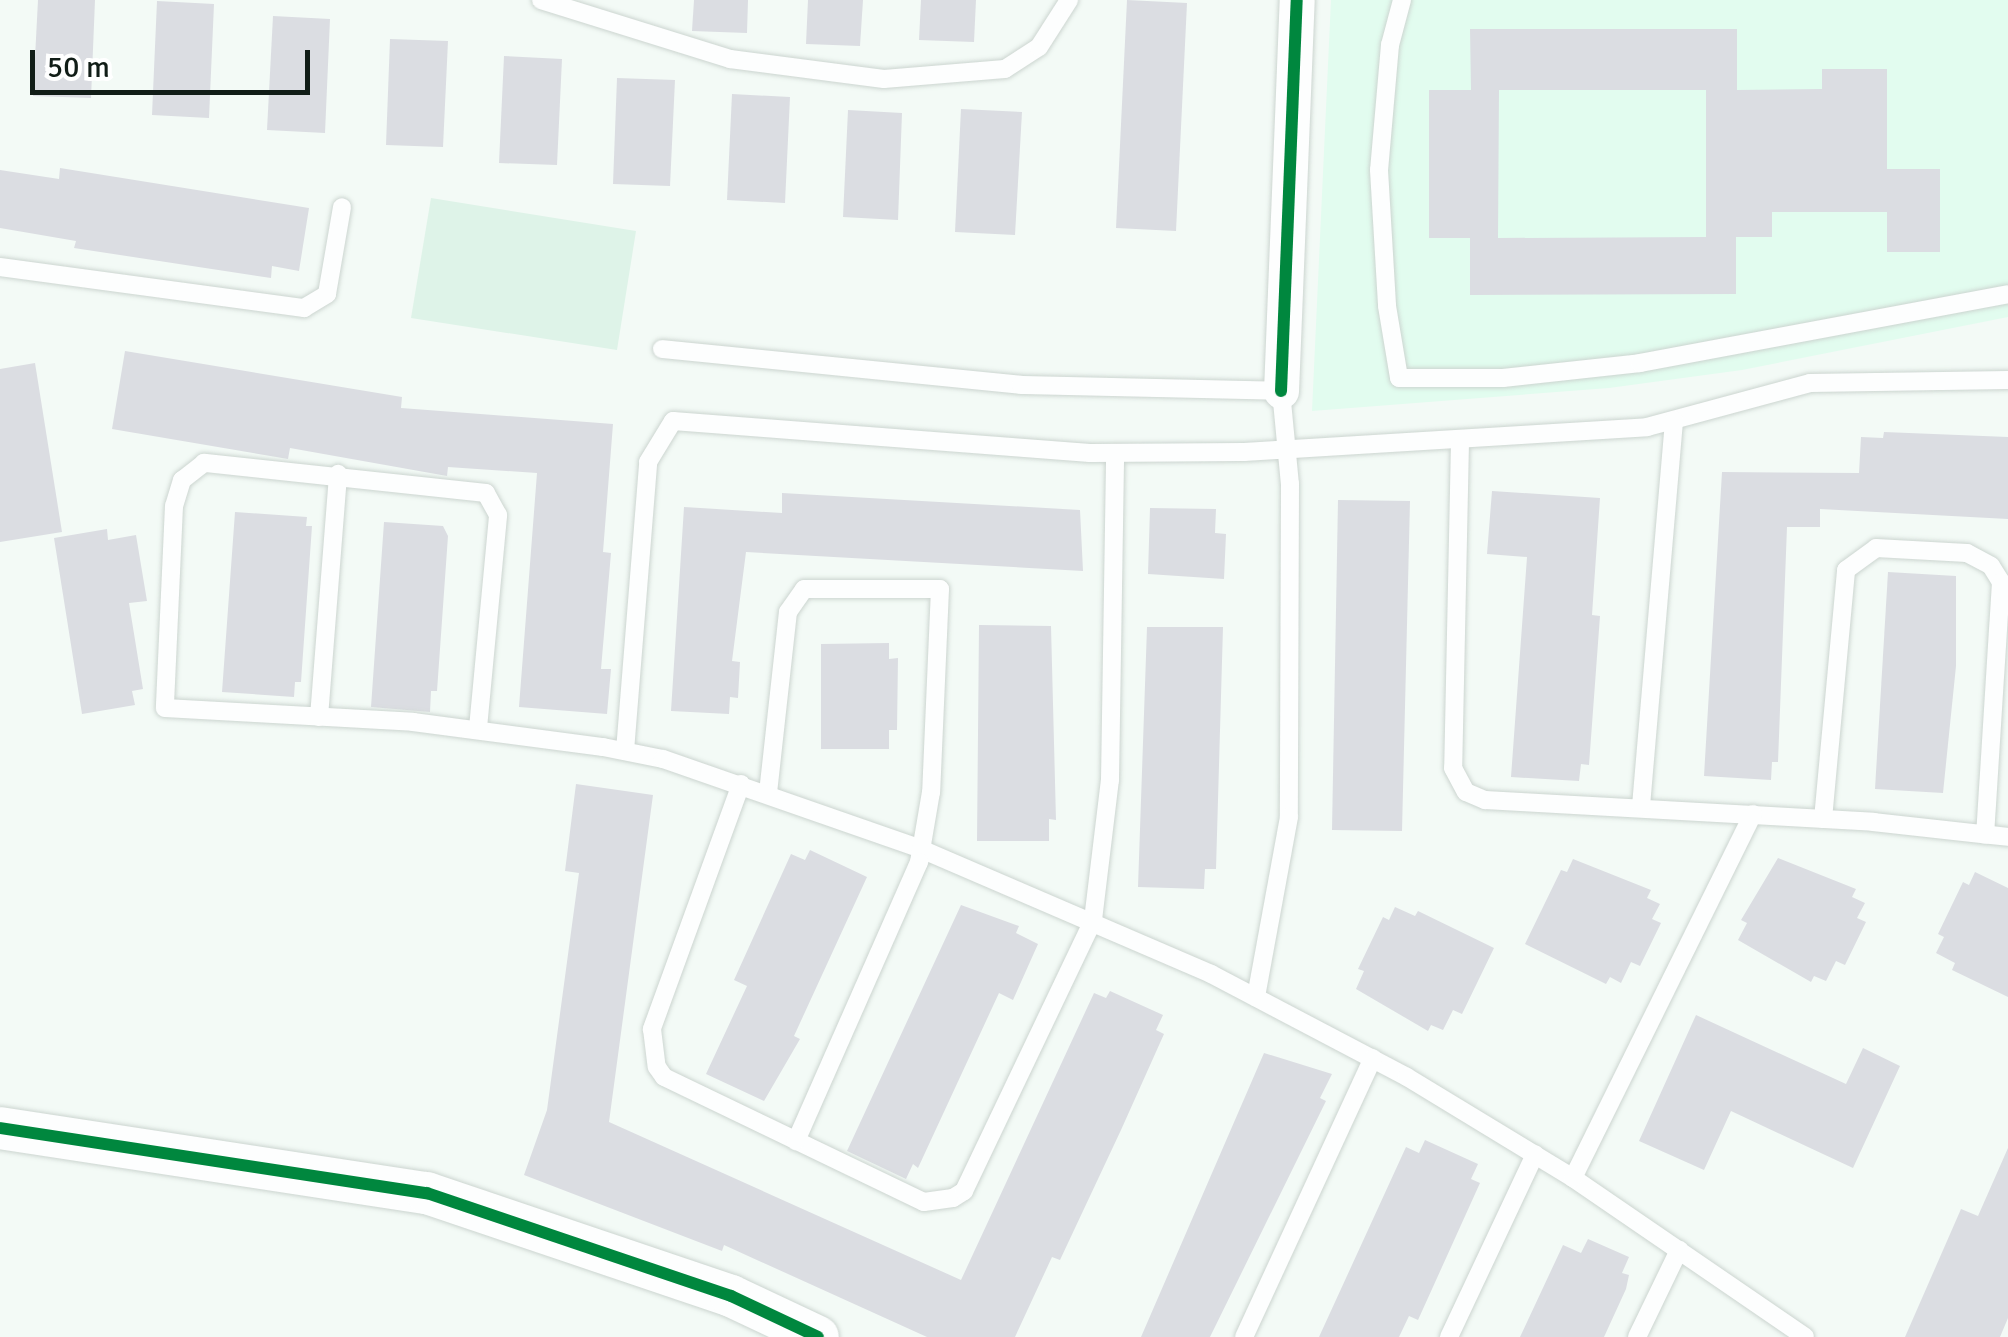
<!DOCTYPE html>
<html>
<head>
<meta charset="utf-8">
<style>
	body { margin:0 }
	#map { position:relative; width:2008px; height:1337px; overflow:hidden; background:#f3faf6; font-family:Signika,sans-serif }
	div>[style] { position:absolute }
	.built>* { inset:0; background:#e2fcef }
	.green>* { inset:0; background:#def3e8 }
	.building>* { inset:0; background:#dbdde2 }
	.roads { filter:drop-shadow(0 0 2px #ccd5d0) drop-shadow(0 0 2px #ccd5d0) }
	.service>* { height:18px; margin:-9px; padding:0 9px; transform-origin:9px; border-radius:9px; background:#fdfefe }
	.minor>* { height:35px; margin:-17.5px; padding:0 17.5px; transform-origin:17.5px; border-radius:17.5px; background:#fdfefe }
	.tertiary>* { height:42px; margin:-21px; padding:0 21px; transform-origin:21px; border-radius:21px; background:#fdfefe }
	.cycleway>* { height:12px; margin:-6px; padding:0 6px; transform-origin:6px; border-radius:6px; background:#00873e }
	span { translate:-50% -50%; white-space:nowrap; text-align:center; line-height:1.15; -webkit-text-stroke:9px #fff; paint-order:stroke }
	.scale { position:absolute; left:30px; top:50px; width:280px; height:45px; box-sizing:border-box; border:5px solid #111d17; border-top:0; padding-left:12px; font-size:30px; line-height:35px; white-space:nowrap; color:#111d17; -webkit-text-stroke:8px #fff; paint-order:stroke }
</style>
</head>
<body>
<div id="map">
	<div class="built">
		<i style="clip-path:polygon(1331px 0,2008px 0,2008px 317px,1742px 370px,1609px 388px,1312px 411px)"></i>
	</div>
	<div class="green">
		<i style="clip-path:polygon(431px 198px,636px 231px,617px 350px,411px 318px)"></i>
	</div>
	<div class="building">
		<i style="clip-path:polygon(38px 0,95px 0,91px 98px,33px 96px)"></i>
		<i style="clip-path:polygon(694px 0,748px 0,747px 33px,692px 31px)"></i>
		<i style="clip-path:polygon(808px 0,863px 0,860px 46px,806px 44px)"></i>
		<i style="clip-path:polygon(921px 0,976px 0,974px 42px,919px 40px)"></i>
		<i style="clip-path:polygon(1127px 0,1187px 3px,1176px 231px,1116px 228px)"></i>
		<i style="clip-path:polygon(157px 1px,214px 4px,209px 118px,152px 115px)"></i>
		<i style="clip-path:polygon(273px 16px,330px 19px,325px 133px,267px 130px)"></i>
		<i style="clip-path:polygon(evenodd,1470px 29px,1737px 29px,1737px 90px,1822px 89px,1822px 69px,1887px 69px,1887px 169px,1940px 169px,1940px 252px,1887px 252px,1887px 212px,1772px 212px,1772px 237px,1736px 237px,1736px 294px,1470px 295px,1470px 238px,1429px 238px,1429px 90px,1471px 90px,1470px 29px,1499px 90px,1706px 90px,1706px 237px,1498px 238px,1499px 90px)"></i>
		<i style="clip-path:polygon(390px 39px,448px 41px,443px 147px,386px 145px)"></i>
		<i style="clip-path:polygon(504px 56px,562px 59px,557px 165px,499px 163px)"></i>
		<i style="clip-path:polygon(617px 78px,675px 80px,670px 186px,613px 184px)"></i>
		<i style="clip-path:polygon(732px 94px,790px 97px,785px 203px,727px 200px)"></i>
		<i style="clip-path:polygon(961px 109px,1022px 112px,1015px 235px,955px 232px)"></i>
		<i style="clip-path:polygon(848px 110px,902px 113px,898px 220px,843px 217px)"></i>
		<i style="clip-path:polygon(60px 168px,309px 208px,299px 271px,272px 266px,271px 278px,74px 248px,76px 241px,0 228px,0 170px,59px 179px)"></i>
		<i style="clip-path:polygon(125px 351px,402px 397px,401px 408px,613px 424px,603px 552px,611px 553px,601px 669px,611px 669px,607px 714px,519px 707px,537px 473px,448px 467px,447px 476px,290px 448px,288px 459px,112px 429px)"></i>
		<i style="clip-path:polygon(35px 363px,62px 532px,0 542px,0 369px)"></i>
		<i style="clip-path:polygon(1884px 432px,2008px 437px,2008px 519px,1820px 509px,1820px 527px,1787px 527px,1778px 762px,1772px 762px,1771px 780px,1704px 776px,1722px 472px,1859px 473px,1861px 437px,1883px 438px)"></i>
		<i style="clip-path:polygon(1492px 491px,1600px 498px,1592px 615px,1600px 616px,1589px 765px,1581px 764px,1579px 781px,1511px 777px,1527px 557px,1487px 554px)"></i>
		<i style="clip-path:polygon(782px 493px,1080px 510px,1083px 571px,746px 552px,732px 661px,740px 662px,738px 698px,730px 697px,729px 714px,671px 711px,684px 507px,782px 513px)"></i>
		<i style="clip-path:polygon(1338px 500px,1410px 501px,1402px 831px,1332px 830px)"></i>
		<i style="clip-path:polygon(1150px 508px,1216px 509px,1215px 533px,1226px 534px,1224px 579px,1148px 574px)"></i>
		<i style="clip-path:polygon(235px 512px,307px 517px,306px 526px,312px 526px,301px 682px,295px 682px,294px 697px,222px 692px)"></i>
		<i style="clip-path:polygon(384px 522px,443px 526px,448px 536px,437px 691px,431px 691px,430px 712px,371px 707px)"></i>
		<i style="clip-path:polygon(107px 529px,108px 540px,136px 535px,147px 601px,129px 603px,143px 689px,132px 691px,135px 705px,82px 714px,54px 538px)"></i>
		<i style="clip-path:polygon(1888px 572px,1956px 576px,1956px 666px,1943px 793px,1875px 789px)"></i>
		<i style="clip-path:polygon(979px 625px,1051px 626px,1056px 820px,1049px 819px,1049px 841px,977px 841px)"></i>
		<i style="clip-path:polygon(1147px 627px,1223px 627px,1216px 869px,1205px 869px,1204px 889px,1138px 887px)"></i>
		<i style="clip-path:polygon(889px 643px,889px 659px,898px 658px,897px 730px,889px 730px,889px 749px,821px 749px,821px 644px)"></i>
		<i style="clip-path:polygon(576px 784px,653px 795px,609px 1122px,961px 1280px,1094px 993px,1106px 998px,1110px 991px,1163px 1015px,1156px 1030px,1164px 1034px,1121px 1130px,1060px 1260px,1052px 1257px,1015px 1337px,927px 1337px,724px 1245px,722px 1251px,524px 1175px,547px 1110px,579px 873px,565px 871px)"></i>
		<i style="clip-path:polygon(810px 850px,867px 877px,794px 1036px,800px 1039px,764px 1101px,706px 1074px,747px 986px,734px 980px,791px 854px,805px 860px)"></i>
		<i style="clip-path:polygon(1778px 858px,1856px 889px,1852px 897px,1865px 903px,1857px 918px,1866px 922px,1845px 965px,1836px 961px,1826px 981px,1814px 976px,1811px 982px,1738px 940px,1747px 923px,1741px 920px)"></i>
		<i style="clip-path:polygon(1573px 859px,1651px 890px,1647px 898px,1660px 904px,1652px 919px,1661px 923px,1640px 966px,1631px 962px,1621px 983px,1610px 977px,1606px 984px,1525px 944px,1561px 870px,1567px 872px)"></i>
		<i style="clip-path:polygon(1975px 872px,2008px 888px,2008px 997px,1952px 970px,1955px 963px,1936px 953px,1944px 937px,1938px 934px,1963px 882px,1969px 885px)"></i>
		<i style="clip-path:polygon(961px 905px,1019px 926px,1016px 933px,1038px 944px,1013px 1000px,999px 993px,918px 1168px,913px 1164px,906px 1179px,847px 1151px)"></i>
		<i style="clip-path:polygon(1395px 907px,1415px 916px,1418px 911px,1494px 948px,1462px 1014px,1453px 1010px,1443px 1030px,1431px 1025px,1428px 1031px,1356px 989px,1364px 971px,1358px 969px,1383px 917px,1389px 920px)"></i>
		<i style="clip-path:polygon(1696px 1015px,1846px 1084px,1863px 1048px,1900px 1066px,1853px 1168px,1731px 1111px,1704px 1170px,1639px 1141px)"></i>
		<i style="clip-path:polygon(1264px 1053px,1332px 1074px,1320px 1098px,1326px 1101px,1210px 1337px,1141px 1337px)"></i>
		<i style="clip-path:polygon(1425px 1140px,1478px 1164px,1471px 1179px,1480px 1183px,1418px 1320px,1409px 1316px,1399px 1337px,1319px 1337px,1406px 1147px,1419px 1153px)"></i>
		<i style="clip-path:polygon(2008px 1148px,2008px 1318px,2000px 1337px,1905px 1337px,1961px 1209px,1978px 1216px)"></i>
		<i style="clip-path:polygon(1588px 1239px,1629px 1257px,1622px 1273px,1629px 1275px,1626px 1289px,1604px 1337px,1520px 1337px,1563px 1245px,1581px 1253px)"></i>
	</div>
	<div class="roads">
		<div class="service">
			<i style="left:541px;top:0;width:198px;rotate:17.3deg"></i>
			<i style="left:730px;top:59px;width:155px;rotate:7.4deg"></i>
			<i style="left:884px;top:79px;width:121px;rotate:-4.7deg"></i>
			<i style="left:1005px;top:69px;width:40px;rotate:-32.9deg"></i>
			<i style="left:1039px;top:47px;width:56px;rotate:-57.4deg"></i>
			<i style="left:1402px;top:0;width:47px;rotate:104.9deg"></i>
			<i style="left:1390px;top:45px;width:125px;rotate:95deg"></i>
			<i style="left:1379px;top:170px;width:136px;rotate:86.6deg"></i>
			<i style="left:1387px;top:306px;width:73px;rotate:80.5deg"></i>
			<i style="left:1399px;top:378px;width:104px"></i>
			<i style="left:1503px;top:378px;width:138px;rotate:-6.2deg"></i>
			<i style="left:1640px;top:363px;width:374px;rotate:-10.6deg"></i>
			<i style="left:0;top:267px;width:307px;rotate:7.7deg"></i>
			<i style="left:304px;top:308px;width:27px;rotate:-31deg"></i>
			<i style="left:327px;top:294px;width:88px;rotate:-80.2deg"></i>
			<i style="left:662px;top:349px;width:361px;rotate:5.7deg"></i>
			<i style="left:1021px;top:385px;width:260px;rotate:1.3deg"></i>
			<i style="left:1281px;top:391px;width:93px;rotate:84.5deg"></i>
			<i style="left:1290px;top:484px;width:333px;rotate:90.2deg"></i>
			<i style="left:1289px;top:817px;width:183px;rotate:100.4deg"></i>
			<i style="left:1460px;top:442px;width:326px;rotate:91.2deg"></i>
			<i style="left:1453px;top:768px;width:27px;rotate:62deg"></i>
			<i style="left:1466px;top:792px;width:21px;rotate:23deg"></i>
			<i style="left:1485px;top:800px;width:389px;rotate:3.2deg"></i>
			<i style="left:1873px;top:822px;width:136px;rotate:6.3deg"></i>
			<i style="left:319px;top:717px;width:244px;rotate:-85.5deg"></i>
			<i style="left:478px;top:728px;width:214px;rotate:-84.6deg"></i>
			<i style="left:498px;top:515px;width:25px;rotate:-119deg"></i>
			<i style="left:486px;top:493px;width:284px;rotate:-173.9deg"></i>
			<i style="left:204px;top:463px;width:28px;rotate:142deg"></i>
			<i style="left:182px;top:480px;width:27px;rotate:107deg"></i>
			<i style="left:174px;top:506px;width:202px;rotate:92.6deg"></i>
			<i style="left:165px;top:708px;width:248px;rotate:3.2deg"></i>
			<i style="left:413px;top:722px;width:192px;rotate:7.5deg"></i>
			<i style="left:603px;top:747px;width:61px;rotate:11.3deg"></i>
			<i style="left:663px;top:759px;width:273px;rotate:19.2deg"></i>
			<i style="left:921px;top:849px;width:316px;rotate:23.3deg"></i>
			<i style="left:1211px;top:974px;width:221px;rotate:27.7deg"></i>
			<i style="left:1407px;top:1077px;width:194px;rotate:31.3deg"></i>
			<i style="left:1573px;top:1178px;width:281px;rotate:34.4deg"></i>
			<i style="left:625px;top:751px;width:290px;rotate:-85.4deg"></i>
			<i style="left:648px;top:462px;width:48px;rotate:-58.6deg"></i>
			<i style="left:673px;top:421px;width:418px;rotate:4.4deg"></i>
			<i style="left:1090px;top:453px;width:154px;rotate:-0.4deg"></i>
			<i style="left:1244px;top:452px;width:404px;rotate:-3.5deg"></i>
			<i style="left:1647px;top:427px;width:169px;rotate:-15.1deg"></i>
			<i style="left:1810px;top:383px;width:198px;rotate:-0.9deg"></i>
			<i style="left:741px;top:784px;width:261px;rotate:110deg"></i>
			<i style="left:652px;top:1029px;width:38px;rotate:83deg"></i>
			<i style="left:657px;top:1067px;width:12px;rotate:55deg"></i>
			<i style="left:664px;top:1077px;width:288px;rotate:25.7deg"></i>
			<i style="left:924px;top:1202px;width:29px;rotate:-8deg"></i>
			<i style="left:953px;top:1198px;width:13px;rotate:-32deg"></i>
			<i style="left:964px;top:1191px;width:300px;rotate:-64.5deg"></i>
			<i style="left:1093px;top:920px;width:141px;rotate:-83.1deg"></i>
			<i style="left:1110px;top:780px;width:327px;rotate:-89.1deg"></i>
			<i style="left:768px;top:793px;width:182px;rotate:-83.7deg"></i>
			<i style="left:788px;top:612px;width:28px;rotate:-55deg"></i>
			<i style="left:804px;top:589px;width:136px"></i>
			<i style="left:940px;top:589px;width:203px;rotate:92.5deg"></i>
			<i style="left:931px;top:792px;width:71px;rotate:99.7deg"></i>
			<i style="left:919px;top:862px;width:305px;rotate:113.8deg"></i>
			<i style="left:1641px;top:806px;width:387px;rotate:-85.1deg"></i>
			<i style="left:1823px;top:819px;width:250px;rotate:-84.7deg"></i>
			<i style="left:1846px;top:570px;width:37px;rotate:-36deg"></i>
			<i style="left:1876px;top:548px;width:91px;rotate:3.1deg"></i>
			<i style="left:1967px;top:553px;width:27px;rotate:28deg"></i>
			<i style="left:1991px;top:566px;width:19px;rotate:58deg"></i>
			<i style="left:2001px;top:582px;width:253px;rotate:93.6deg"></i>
			<i style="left:1573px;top:1178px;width:406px;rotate:-63.7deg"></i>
			<i style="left:1244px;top:1337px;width:307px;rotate:-65.2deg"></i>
			<i style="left:1449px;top:1337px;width:202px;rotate:-64.8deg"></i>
			<i style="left:1637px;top:1337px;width:97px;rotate:-64.2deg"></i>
		</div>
		<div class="minor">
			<i style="left:1281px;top:391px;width:391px;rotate:-87.7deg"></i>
		</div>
		<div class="tertiary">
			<i style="left:0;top:1128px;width:432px;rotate:8.7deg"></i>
			<i style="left:427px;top:1193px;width:321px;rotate:18.7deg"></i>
			<i style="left:731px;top:1296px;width:96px;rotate:25.2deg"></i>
		</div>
	</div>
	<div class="cycleway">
		<i style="left:1281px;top:391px;width:391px;rotate:-87.7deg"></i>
		<i style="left:0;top:1128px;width:432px;rotate:8.7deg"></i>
		<i style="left:427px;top:1193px;width:321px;rotate:18.7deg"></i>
		<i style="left:731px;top:1296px;width:96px;rotate:25.2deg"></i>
	</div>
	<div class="scale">50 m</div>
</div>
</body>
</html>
